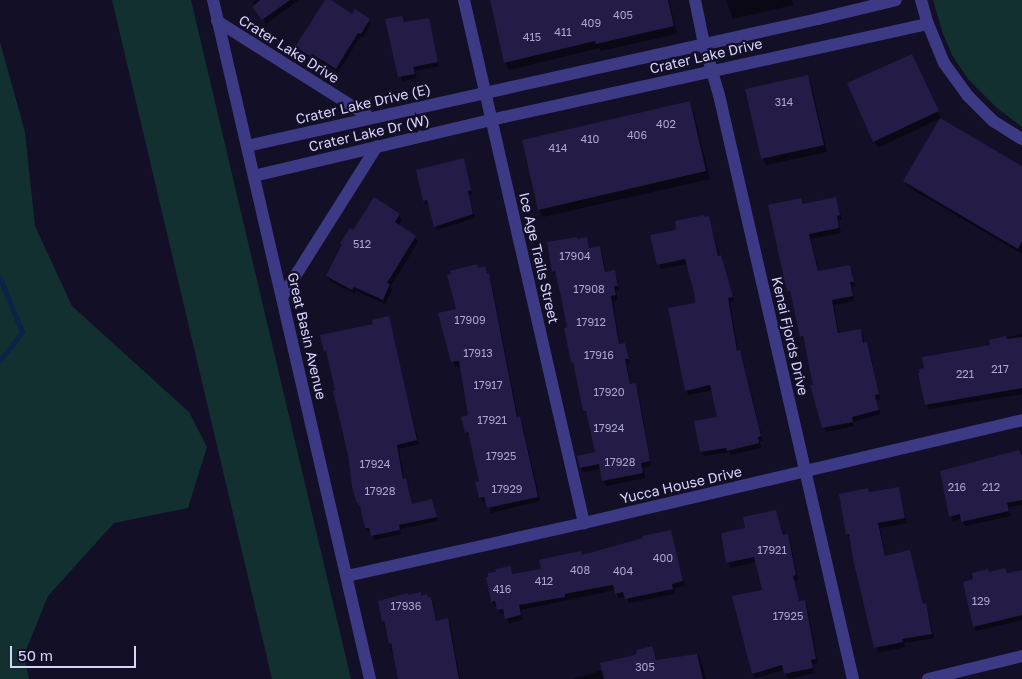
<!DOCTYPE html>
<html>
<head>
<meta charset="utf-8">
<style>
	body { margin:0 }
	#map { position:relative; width:1022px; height:679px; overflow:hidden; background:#130f26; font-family:"Golos Text",sans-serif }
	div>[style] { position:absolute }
	.green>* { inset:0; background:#12302f }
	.shadow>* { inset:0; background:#0007 }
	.stream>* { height:5px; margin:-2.5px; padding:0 2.5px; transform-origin:2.5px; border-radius:2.5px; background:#0c2248 }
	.building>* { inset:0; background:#241b47 }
	.minor>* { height:12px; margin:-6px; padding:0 6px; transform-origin:6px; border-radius:6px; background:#3d3a85 }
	span { translate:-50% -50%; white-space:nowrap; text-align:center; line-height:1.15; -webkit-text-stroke:4.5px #130f26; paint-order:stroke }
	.number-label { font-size:11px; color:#aca6d1 }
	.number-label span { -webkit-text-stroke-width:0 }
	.street-label { font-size:14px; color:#d9d4ff }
	.scale { position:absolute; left:10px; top:646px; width:126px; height:22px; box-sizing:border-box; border:2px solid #d9d4ff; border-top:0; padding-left:6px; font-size:15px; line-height:18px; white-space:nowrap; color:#d9d4ff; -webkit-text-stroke:4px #130f26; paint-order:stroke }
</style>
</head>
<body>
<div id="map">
	<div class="green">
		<i style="clip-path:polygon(112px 0,191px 0,351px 679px,272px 679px)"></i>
		<i style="clip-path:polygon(933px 0,1022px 0,1022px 127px,997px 108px,968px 79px,952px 55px,942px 31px)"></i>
		<i style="clip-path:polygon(0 42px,25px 132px,35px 226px,72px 306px,189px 412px,207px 447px,188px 508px,114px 523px,48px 596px,24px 655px,29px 679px,0 679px)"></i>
	</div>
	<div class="shadow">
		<i style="clip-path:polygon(257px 0,299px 0,266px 24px,253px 3px)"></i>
		<i style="clip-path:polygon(327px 0,352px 15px,369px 20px,371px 24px,363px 37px,361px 36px,338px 72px,314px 57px,313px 60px,299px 51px,297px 47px)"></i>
		<i style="clip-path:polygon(491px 0,669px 0,677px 34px,601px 51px,599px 48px,509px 70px,505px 62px)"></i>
		<i style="clip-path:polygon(726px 0,792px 0,793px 5px,733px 19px)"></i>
		<i style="clip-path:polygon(428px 19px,439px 66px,415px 71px,417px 78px,402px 82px,386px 20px,404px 24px)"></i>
		<i style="clip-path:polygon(912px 55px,941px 118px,878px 148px,874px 141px)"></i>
		<i style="clip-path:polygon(807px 76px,811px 83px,827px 152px,766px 165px,763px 159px,747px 90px)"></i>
		<i style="clip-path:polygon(689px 103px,693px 110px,710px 179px,543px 217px,539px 210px)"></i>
		<i style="clip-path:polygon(463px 159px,472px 194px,469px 195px,475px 218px,437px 230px,429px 204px,427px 205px,425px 201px,417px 171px)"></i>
		<i style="clip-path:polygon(1022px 168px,1022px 254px,908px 187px,904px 181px)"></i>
		<i style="clip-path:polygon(836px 198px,842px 220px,838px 220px,841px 233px,811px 239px,819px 272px,850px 267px,852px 271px,855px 286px,852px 287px,854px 301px,834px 305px,839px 334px,860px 330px,863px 335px,864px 344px,869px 348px,880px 399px,877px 400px,880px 414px,853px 422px,854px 426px,826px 432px,805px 341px,801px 336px,792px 296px,788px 291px,801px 199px,804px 205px)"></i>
		<i style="clip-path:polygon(399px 215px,402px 220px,398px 226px,415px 237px,418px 242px,390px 287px,392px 290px,385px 304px,356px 291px,355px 294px,330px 281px,327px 276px,354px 232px)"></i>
		<i style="clip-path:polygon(708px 218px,734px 301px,730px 302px,738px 352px,742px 356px,763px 441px,760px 441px,761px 448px,731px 455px,729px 452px,704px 456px,702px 452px,718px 418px,712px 390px,689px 395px,686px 391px,696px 304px,695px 293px,687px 264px,661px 269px,658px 264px,678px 231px)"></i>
		<i style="clip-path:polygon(586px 238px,590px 249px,600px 248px,602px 252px,606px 273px,614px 272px,617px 277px,619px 290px,616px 291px,618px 300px,613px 301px,620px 346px,625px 345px,627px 349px,630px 363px,627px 364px,631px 386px,636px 385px,638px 389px,651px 466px,643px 468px,645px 478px,606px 486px,601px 469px,583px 472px,581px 467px,597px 453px,558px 276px,553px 272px)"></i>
		<i style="clip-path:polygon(477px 265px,479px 269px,484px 268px,491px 280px,518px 418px,522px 422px,540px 501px,491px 513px,487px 501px,483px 502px,480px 497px,480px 482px,470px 437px,466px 433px,470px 416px,461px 366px,455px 367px,453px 362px,440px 314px,457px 310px)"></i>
		<i style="clip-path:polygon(388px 318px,419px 444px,399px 449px,404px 480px,408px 484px,412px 505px,432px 501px,438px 521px,400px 529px,401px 534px,374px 540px,371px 531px,369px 532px,366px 528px,328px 355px,325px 351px)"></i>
		<i style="clip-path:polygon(1022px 334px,1022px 394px,929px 409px,927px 404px,991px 346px,990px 341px)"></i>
		<i style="clip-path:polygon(1022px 457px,1022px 505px,1009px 507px,1011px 516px,965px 526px,962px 519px,953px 521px,951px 516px)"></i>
		<i style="clip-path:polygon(899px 488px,907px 523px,880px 528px,886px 557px,909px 552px,924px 605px,928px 610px,934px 638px,904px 643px,905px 647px,878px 653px,851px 538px,847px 534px,868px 489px,870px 493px)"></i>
		<i style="clip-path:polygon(776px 511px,784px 536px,788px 535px,790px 540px,798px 580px,794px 581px,799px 603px,804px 601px,807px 606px,818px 663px,813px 664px,815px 673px,788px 679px,784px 670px,756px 678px,753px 674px,763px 591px,756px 562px,730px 568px,722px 534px,747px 529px)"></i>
		<i style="clip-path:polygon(670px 532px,685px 586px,674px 588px,675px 594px,629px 603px,626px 596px,619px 598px,615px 590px,521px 610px,523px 620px,509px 623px,505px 613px,501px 614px,498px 606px,495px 606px,492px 601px,510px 567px,513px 575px,542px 570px)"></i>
		<i style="clip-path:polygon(1022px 572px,1022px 620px,976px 631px,974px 626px,989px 573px)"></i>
		<i style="clip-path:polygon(420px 594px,422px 597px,430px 598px,433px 602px,436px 622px,448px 620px,450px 623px,460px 679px,400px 679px,383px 621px,408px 596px)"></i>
		<i style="clip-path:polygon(652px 647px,657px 662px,699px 655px,706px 679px,572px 679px,603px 670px)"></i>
	</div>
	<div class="stream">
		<i style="left:0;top:278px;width:58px;rotate:67.8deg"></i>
		<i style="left:22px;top:332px;width:36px;rotate:128deg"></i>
	</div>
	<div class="building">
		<i style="clip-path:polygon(260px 0,290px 0,262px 20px,252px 7px)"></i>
		<i style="clip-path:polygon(325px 0,331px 0,352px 14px,355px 9px,370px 19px,361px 34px,358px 33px,336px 69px,312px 54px,310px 56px,295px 47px)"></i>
		<i style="clip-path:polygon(490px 0,668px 0,674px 26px,596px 44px,595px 41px,504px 63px)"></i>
		<i style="clip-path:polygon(402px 16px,404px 22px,429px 18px,438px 62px,413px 67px,415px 74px,398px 77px,385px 19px)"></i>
		<i style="clip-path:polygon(912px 54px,939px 111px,873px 142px,847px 83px)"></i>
		<i style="clip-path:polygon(808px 75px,824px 145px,761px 159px,745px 89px)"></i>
		<i style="clip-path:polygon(690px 101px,706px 171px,538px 210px,522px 140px)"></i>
		<i style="clip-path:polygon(940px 118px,1022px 166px,1022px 241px,1018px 249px,903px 181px)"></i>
		<i style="clip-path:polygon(464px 158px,471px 190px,468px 191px,473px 214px,434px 227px,427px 200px,423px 201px,416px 170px)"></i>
		<i style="clip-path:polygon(374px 197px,400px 214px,395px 222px,416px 236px,387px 283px,390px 284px,383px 300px,354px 287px,352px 290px,326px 276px,342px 244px,340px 243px,350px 228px,353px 230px)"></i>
		<i style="clip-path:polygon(836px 197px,840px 215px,837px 216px,839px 228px,809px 234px,818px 271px,850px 265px,854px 282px,850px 282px,853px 296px,832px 300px,838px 333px,861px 329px,863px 343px,867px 342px,879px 394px,875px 395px,879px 410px,852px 417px,853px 422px,822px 428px,810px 385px,813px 385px,803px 336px,800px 337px,790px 291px,787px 292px,768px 205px,801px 198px,803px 204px)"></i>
		<i style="clip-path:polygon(704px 215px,705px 217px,709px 216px,718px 256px,721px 255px,733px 297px,728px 298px,737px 351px,740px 350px,761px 436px,758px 437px,759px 443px,727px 451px,726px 448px,700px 452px,694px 421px,717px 417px,710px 385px,685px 391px,668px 308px,695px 303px,694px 293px,685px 259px,657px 265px,650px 235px,676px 230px,675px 221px)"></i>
		<i style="clip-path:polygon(577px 237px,577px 239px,587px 237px,589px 248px,600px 246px,605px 272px,615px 270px,618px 286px,614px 286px,616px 295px,611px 296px,619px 344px,625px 343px,629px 359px,625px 359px,630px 384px,636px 383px,650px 461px,641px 463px,643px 473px,602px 481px,599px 464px,580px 468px,577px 456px,595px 452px,586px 411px,583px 411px,573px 362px,571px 363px,564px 328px,567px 327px,561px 297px,555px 271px,552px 272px,547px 242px)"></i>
		<i style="clip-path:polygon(477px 264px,478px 268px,485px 266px,487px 274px,489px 273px,517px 417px,520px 416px,538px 497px,487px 508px,484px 497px,479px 498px,475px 482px,479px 481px,468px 432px,465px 433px,461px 417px,468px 415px,459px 361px,451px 362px,438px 313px,456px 309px,447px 275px,451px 274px,450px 271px)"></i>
		<i style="clip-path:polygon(389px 316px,417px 440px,397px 445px,403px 479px,406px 478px,412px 504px,432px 499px,437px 517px,399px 525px,400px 530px,371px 536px,369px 528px,365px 528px,360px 506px,356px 501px,352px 487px,348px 455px,333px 391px,335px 390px,326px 351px,324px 352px,320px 335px,373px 324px,372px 320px)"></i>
		<i style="clip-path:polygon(1006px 336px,1007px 339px,1022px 337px,1022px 388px,925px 405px,918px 373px,920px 372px,919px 369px,924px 368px,922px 357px,990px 345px,989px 340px)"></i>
		<i style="clip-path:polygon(1019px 450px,1022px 456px,1022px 500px,1007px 503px,1009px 511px,961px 522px,960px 514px,949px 517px,940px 471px)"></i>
		<i style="clip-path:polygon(899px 487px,905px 518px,878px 523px,885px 556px,910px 550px,923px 604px,926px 603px,932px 634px,902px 639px,903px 642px,874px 648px,853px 559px,849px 534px,846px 534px,839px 494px,868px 488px,869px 492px)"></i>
		<i style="clip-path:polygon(776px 510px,783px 535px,788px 534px,796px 575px,793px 576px,799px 601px,805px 600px,816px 659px,811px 660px,813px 668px,784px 674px,782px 665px,752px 674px,732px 596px,762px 590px,754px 557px,726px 563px,721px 533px,745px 528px,743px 517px)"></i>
		<i style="clip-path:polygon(671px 530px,683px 581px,672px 584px,673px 589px,625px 599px,623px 592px,615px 594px,613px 585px,590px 589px,565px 594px,565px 597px,519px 605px,521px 615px,505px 619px,503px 609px,497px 610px,495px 601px,491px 602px,486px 577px,488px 577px,488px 573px,496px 572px,495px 569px,511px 566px,512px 574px,541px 569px,539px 560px,542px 559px,581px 551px,582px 555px,643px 538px,642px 536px)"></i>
		<i style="clip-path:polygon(1005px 568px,1007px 573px,1022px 570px,1022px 615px,973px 627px,963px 582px,973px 579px,972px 573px,988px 569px,989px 572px)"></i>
		<i style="clip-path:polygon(421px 592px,421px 596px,427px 594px,428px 597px,431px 597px,436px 621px,448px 618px,459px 679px,398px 679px,391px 643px,389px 644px,384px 621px,382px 622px,378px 601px,408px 593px,408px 595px)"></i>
		<i style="clip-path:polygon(652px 646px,656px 660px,697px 654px,703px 679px,604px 679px,600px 663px,630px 656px,637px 654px,636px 650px)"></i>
	</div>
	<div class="minor">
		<i style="left:213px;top:0;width:697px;rotate:76.98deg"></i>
		<i style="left:464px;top:0;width:537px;rotate:77.08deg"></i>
		<i style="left:695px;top:0;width:45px;rotate:78.4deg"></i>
		<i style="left:704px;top:44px;width:53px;rotate:73.6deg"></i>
		<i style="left:719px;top:95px;width:599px;rotate:77.08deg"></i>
		<i style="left:921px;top:0;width:25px;rotate:74deg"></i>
		<i style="left:928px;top:24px;width:42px;rotate:67.7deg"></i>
		<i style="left:944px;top:63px;width:41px;rotate:54deg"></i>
		<i style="left:968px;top:96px;width:35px;rotate:45deg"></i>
		<i style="left:993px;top:121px;width:34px;rotate:32deg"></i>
		<i style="left:217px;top:21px;width:182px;rotate:32.2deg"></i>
		<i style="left:247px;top:146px;width:585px;rotate:-12.54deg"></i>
		<i style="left:818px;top:19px;width:80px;rotate:-13.7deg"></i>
		<i style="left:254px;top:176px;width:257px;rotate:-13.3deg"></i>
		<i style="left:504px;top:117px;width:434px;rotate:-12.4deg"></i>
		<i style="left:282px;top:297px;width:178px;rotate:-57.8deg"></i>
		<i style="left:347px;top:576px;width:243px;rotate:-12.6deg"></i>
		<i style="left:584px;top:523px;width:450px;rotate:-13.2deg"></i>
		<i style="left:928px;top:679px;width:97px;rotate:-13.7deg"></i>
	</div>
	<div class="number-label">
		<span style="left:623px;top:15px">405</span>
		<span style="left:591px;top:23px">409</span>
		<span style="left:563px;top:32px">411</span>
		<span style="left:532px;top:37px">415</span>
		<span style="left:784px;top:102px">314</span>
		<span style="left:666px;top:124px">402</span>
		<span style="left:637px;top:135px">406</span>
		<span style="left:590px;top:139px">410</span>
		<span style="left:558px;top:148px">414</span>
		<span style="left:362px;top:244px">512</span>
		<span style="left:575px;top:256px">17904</span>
		<span style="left:589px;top:289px">17908</span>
		<span style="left:470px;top:320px">17909</span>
		<span style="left:591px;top:322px">17912</span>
		<span style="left:478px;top:353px">17913</span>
		<span style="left:599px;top:355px">17916</span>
		<span style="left:1000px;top:369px">217</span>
		<span style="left:965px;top:374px">221</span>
		<span style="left:488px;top:385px">17917</span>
		<span style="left:609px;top:392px">17920</span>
		<span style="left:492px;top:420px">17921</span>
		<span style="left:609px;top:428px">17924</span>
		<span style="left:501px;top:456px">17925</span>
		<span style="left:620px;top:462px">17928</span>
		<span style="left:375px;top:464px">17924</span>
		<span style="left:957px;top:487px">216</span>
		<span style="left:991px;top:487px">212</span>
		<span style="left:507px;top:489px">17929</span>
		<span style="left:380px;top:491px">17928</span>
		<span style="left:772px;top:550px">17921</span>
		<span style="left:663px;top:558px">400</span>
		<span style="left:580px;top:570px">408</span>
		<span style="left:623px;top:571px">404</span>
		<span style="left:544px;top:581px">412</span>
		<span style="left:502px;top:589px">416</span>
		<span style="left:981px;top:601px">129</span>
		<span style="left:406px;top:606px">17936</span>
		<span style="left:788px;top:616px">17925</span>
		<span style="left:645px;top:667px">305</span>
	</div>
	<div class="street-label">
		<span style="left:289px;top:49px;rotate:32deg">Crater Lake Drive</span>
		<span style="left:706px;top:56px;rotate:-13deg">Crater Lake Drive</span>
		<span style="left:363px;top:104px;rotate:-13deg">Crater Lake Drive (E)</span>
		<span style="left:369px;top:133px;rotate:-13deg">Crater Lake Dr (W)</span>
		<span style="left:539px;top:258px;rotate:77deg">Ice Age Trails Street</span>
		<span style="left:307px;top:336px;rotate:77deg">Great Basin Avenue</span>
		<span style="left:790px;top:336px;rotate:77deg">Kenai Fjords Drive</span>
		<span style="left:681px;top:485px;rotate:-13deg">Yucca House Drive</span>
	</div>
	<div class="scale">50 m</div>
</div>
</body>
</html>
